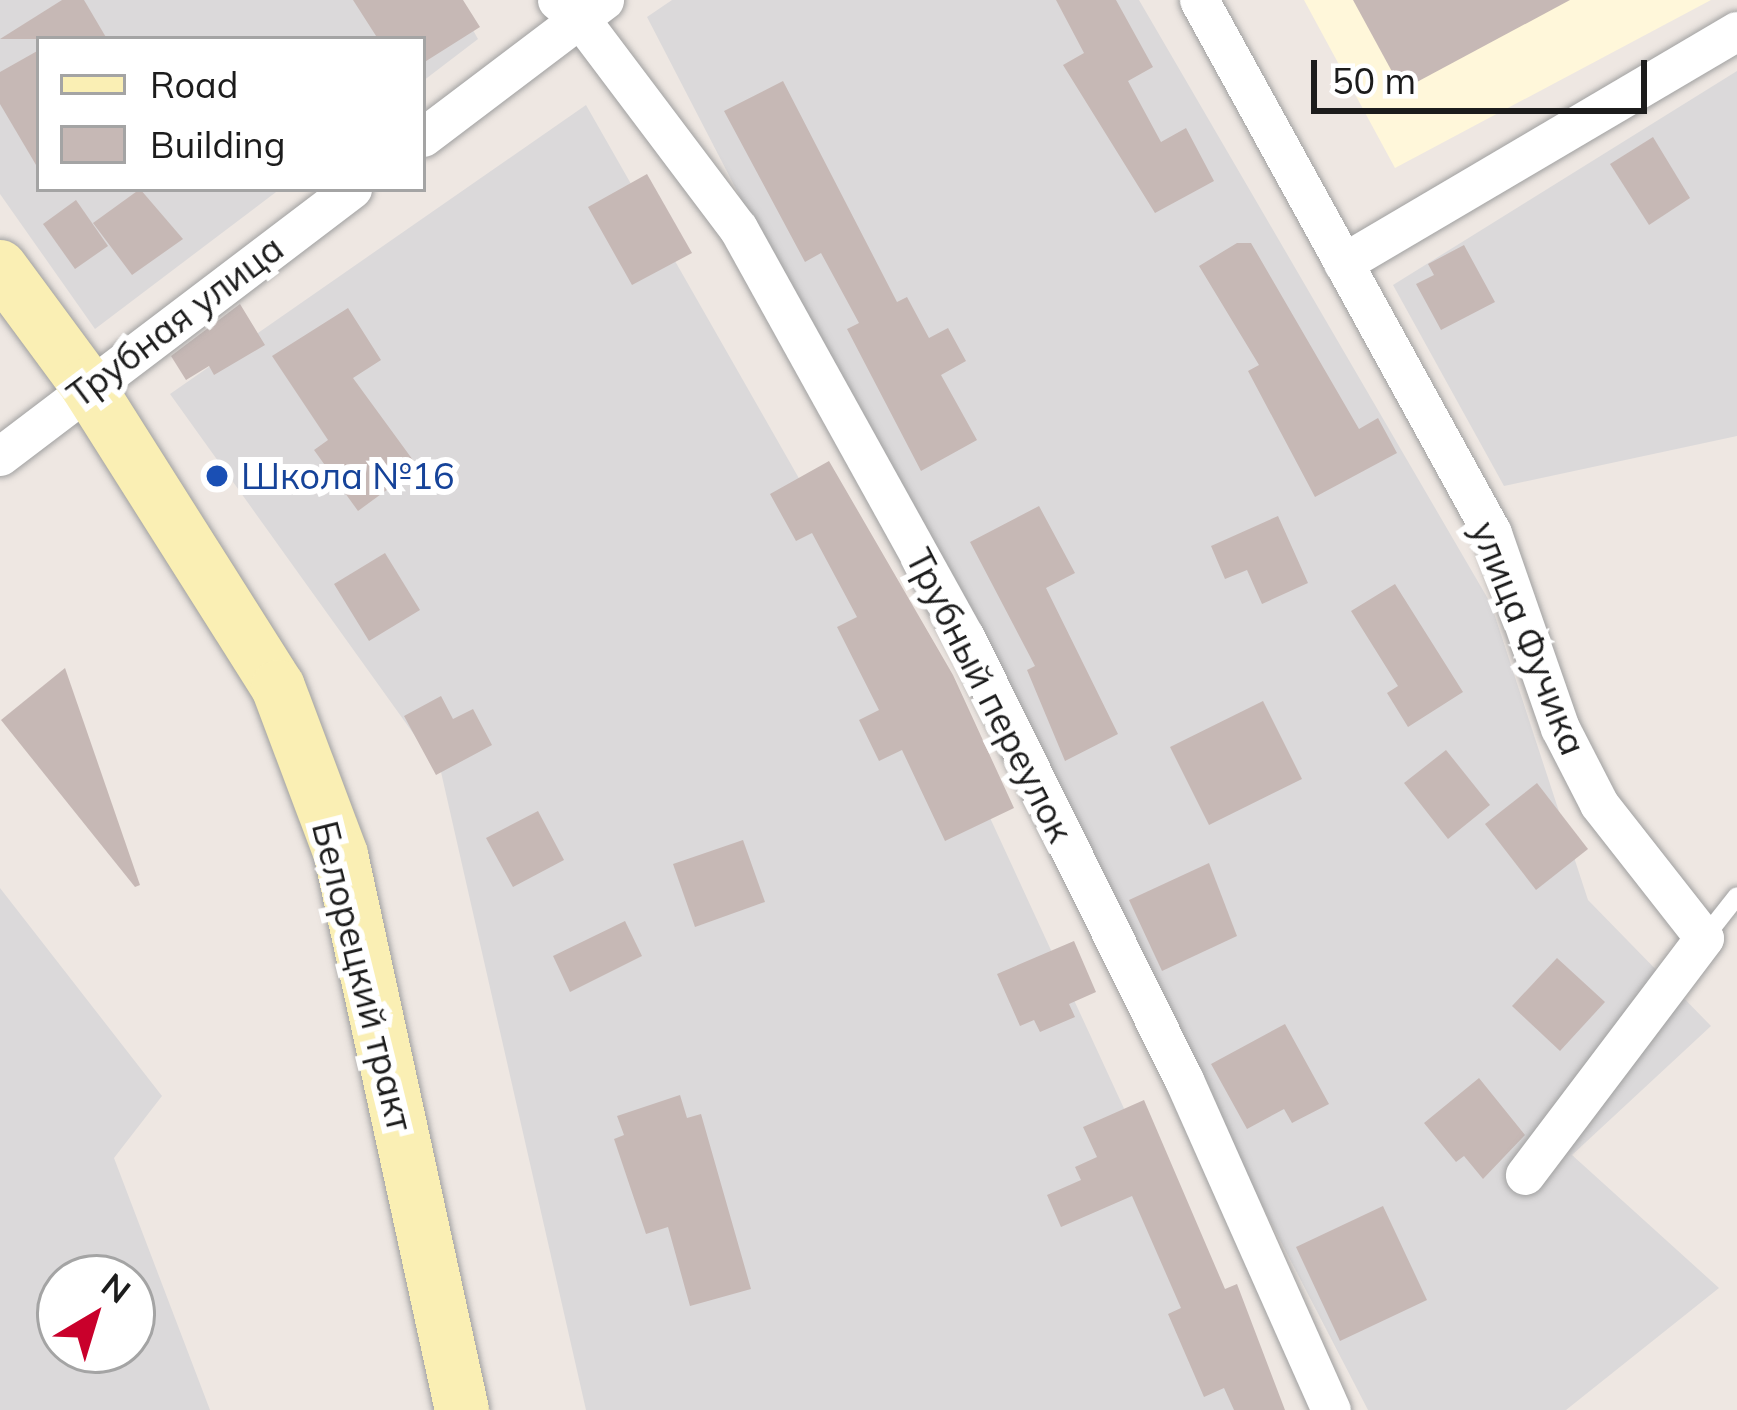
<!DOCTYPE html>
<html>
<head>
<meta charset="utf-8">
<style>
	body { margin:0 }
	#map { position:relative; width:1737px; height:1410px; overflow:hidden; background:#eee7e2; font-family:Mulish,sans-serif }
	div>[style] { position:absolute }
	.residential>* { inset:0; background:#dbd9da }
	.education>* { inset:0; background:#fff7da }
	.building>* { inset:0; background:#c6b8b5 }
	.roads { filter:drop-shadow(0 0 3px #a0a0a0) drop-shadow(0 0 3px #a0a0a0) }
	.lane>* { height:18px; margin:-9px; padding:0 9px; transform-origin:9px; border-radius:9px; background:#fff }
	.street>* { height:39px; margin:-19.5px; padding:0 19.5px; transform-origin:19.5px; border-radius:19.5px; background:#fff }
	.secondary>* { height:54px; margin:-27px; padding:0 27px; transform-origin:27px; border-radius:27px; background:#faefb4 }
	.dots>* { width:33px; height:33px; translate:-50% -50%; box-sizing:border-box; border:6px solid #fff; border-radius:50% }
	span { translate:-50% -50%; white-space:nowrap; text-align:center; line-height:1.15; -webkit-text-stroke:12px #fff; paint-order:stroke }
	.street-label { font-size:36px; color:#1c1c1c }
	.transit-label { font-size:36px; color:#164399 }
	.left { translate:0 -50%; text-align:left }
	.legend { position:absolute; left:36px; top:36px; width:390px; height:156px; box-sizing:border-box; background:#fff; border:3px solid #a4a4a4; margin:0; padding:15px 21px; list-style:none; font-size:36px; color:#1c1c1c }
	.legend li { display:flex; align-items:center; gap:24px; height:60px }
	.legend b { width:60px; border:3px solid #a4a4a4 }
	.north { position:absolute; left:36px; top:1254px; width:120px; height:120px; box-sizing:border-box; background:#fff; border:3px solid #a4a4a4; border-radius:50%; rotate:38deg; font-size:33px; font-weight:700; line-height:48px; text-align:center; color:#1c1c1c }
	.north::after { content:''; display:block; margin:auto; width:42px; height:54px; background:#c9002b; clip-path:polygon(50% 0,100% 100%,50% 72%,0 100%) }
	.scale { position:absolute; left:1311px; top:60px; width:336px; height:54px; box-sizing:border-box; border:6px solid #1c1c1c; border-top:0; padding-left:15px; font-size:36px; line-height:42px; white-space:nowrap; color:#1c1c1c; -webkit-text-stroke:9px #fff; paint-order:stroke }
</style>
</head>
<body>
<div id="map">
	<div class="residential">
		<i style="clip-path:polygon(0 0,456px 0,478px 39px,423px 81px,423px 39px,39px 39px,39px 189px,280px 189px,95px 329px,0 194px)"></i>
		<i style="clip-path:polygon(672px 0,1139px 0,1491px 604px,1588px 900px,1711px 1026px,1572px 1155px,1719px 1288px,1566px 1410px,1368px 1410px,647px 17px)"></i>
		<i style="clip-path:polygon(1737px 71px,1737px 436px,1504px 486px,1393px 285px)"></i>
		<i style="clip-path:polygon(586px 105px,979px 794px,1263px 1410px,586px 1410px,441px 772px,170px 394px)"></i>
		<i style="clip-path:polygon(evenodd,0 888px,162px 1096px,114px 1158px,210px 1410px,0 1410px,0 888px,60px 1278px,132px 1278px,132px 1350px,60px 1350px,60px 1278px)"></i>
	</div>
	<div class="education">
		<i style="clip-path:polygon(1304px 0,1711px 0,1395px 168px)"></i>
	</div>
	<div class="building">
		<i style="clip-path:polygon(62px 0,84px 0,107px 39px,0 39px)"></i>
		<i style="clip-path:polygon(353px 0,463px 0,480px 27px,423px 63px,423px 39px,378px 39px)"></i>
		<i style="clip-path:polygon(1056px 0,1116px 0,1153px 67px,1128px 81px,1161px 142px,1186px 128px,1214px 181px,1155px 213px,1063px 65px,1084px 53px)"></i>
		<i style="clip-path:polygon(1353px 0,1570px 0,1402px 90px)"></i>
		<i style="clip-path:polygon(39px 50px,39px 170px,0 104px,0 72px)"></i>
		<i style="clip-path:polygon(783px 81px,897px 302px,907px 297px,929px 338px,948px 328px,966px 361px,941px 375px,977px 440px,921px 471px,847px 329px,859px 323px,821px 253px,805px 262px,724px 111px)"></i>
		<i style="clip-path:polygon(1653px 137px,1690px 198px,1649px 225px,1610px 164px)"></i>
		<i style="clip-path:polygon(647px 174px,692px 253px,632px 285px,588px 207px)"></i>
		<i style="clip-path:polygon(140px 189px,183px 239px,132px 275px,93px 223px)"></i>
		<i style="clip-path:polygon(76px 200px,108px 246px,75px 269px,43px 224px)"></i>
		<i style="clip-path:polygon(1237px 243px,1251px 243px,1359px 429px,1378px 418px,1397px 453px,1315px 497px,1248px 371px,1259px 365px,1199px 266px)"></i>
		<i style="clip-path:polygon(1464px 245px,1495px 302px,1441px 330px,1416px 284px,1434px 275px,1428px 264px)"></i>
		<i style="clip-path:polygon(240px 304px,265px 345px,214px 375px,209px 366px,186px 380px,171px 356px)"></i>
		<i style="clip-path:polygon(348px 308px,381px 360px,353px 378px,418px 467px,358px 511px,314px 450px,328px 440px,272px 356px)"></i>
		<i style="clip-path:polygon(829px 461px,953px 675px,1014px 808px,945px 841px,902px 750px,879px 761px,859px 720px,879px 710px,837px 627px,857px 617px,812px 533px,796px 541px,770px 494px)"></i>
		<i style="clip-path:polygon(1039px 506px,1075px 573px,1046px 588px,1118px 734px,1065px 761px,1027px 670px,1035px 666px,970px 542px)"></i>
		<i style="clip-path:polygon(1278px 516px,1308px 583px,1262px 604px,1247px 570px,1225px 579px,1211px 546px)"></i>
		<i style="clip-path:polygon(385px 553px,420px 610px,369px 641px,334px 584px)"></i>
		<i style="clip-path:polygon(1395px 584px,1463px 692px,1408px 727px,1387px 693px,1398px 686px,1351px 611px)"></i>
		<i style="clip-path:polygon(65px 668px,140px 885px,135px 887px,1px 720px)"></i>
		<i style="clip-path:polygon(441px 696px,453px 719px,473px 709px,492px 745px,436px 775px,404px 716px)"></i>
		<i style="clip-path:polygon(1263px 701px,1302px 779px,1209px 825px,1170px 747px)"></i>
		<i style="clip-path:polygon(1446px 750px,1490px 805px,1448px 839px,1404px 783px)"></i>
		<i style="clip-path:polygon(1537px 783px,1588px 849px,1536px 890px,1485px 824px)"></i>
		<i style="clip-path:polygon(538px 811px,564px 860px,513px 887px,486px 838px)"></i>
		<i style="clip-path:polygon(743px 840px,765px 902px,695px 927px,673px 864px)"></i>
		<i style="clip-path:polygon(1209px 863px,1237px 936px,1162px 971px,1129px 900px)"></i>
		<i style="clip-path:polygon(625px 921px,642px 956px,570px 992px,553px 956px)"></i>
		<i style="clip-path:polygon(1074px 941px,1096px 992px,1069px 1004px,1075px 1017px,1040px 1032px,1034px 1020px,1020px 1026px,997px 974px)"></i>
		<i style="clip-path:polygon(1557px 958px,1605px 1002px,1560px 1051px,1512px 1006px)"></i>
		<i style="clip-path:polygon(1285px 1024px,1329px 1104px,1292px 1123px,1284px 1109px,1247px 1129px,1211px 1064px)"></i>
		<i style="clip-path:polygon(1479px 1078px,1525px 1135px,1483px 1179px,1464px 1156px,1456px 1162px,1424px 1123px)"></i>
		<i style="clip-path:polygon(680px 1095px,687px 1118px,701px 1114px,751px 1289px,690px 1306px,668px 1227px,646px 1234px,614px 1139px,624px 1135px,617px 1116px)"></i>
		<i style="clip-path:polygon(1144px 1100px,1225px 1289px,1237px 1284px,1285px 1410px,1234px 1410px,1224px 1388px,1204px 1397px,1168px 1314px,1181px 1308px,1132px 1196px,1061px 1227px,1047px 1195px,1081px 1180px,1075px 1167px,1097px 1157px,1083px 1127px)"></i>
		<i style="clip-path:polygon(1383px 1206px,1427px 1300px,1340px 1341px,1296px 1247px)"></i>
	</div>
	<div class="roads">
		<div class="lane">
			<i style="left:1704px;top:938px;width:53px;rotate:-51.8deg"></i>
		</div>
		<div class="street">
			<i style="left:557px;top:0;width:31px;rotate:40deg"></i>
			<i style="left:581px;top:20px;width:261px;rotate:53deg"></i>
			<i style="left:738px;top:228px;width:468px;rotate:61deg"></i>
			<i style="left:965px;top:637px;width:494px;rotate:63.7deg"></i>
			<i style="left:1184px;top:1080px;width:361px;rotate:66deg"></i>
			<i style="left:1199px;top:0;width:608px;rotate:61.2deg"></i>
			<i style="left:1492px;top:533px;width:207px;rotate:70.8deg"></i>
			<i style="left:1560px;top:728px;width:85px;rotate:62.8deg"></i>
			<i style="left:1599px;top:804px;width:170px;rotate:51.9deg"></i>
			<i style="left:1704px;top:938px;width:297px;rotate:127.1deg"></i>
			<i style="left:423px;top:137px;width:227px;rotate:-37.1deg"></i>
			<i style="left:1343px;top:263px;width:457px;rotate:-30.5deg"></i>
			<i style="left:0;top:456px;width:442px;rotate:-37.2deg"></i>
		</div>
		<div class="secondary">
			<i style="left:0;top:267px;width:147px;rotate:53.6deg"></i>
			<i style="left:87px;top:385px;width:357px;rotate:57.7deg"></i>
			<i style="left:278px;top:687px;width:179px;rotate:69.4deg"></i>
			<i style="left:341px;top:855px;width:568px;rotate:77.7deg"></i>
		</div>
	</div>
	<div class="dots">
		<i style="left:217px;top:476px;background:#1a4fb4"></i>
	</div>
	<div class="street-label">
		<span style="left:175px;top:321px;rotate:-37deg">Трубная улица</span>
		<span style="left:1529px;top:638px;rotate:68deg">улица Фучика</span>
		<span style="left:990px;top:695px;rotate:63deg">Трубный переулок</span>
		<span style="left:363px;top:976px;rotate:76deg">Белорецкий тракт</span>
	</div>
	<div class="transit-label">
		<span class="left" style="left:241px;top:476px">Школа №16</span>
	</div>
	<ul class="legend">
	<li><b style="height:15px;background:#faefb4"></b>Road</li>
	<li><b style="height:33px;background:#c6b8b5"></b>Building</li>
	</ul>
	<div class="north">N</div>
	<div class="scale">50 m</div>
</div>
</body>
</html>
